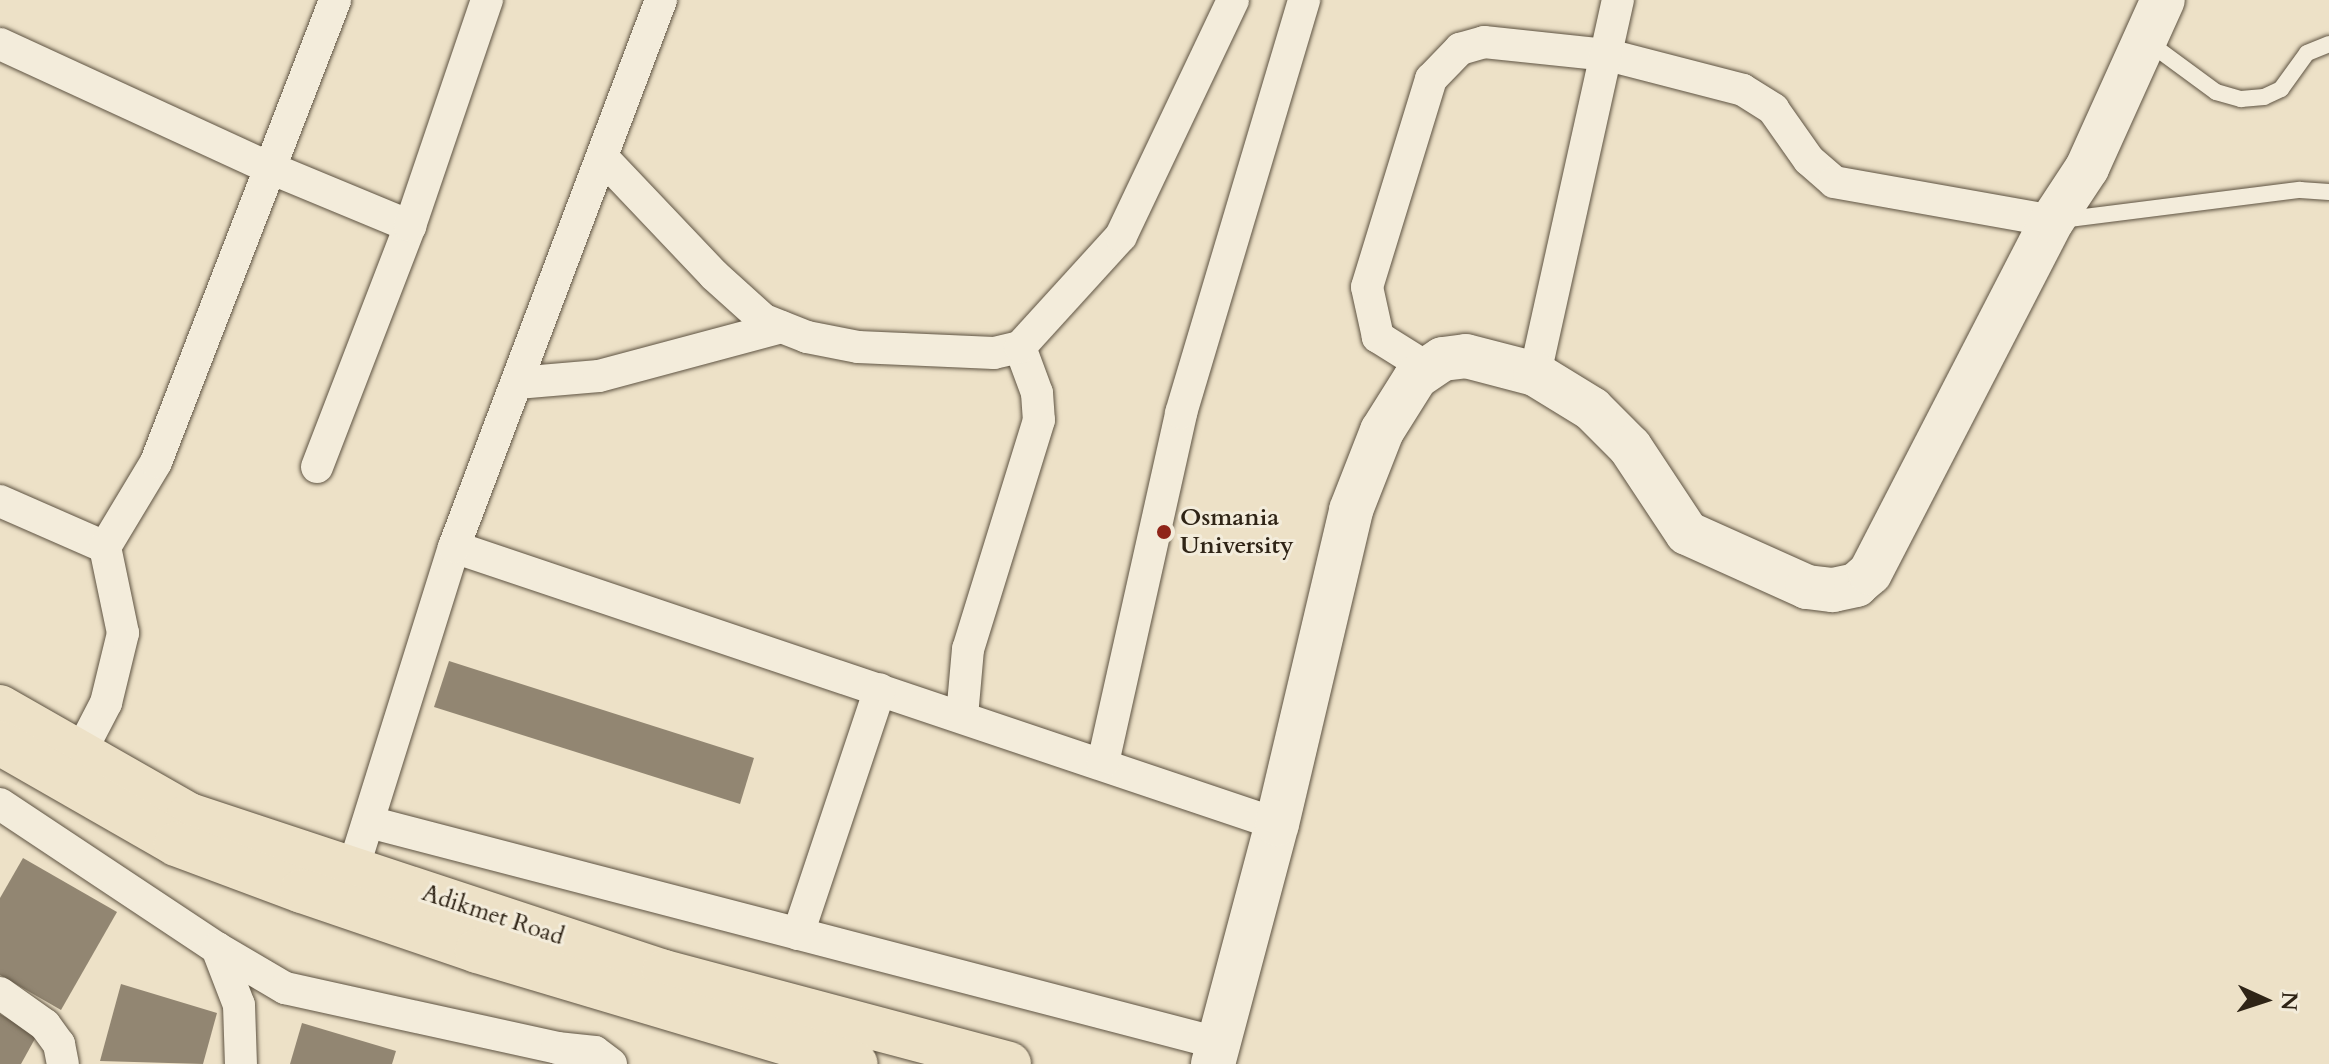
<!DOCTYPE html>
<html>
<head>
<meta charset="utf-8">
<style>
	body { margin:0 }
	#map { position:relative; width:2329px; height:1064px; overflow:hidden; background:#ede1c7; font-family:Cardo,serif }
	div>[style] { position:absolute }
	.building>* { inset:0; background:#928672 }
	.roads { filter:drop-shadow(0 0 2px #5e5342) drop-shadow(0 0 2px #5e5342) }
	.lane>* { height:16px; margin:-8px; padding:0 8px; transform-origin:8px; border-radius:8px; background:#f3ecdb }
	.street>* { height:32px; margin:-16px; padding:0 16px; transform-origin:16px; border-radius:16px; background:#f3ecdb }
	.secondary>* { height:44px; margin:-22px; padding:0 22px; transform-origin:22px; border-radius:22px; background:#f3ecdb }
	.primary>* { height:44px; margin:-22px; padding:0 22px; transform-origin:22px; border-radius:22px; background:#ede1c7 }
	.dots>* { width:22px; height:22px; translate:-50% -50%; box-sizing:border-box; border:4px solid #f3ecdb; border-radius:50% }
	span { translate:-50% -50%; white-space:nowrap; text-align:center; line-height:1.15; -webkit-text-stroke:6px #f3ecdb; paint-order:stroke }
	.poi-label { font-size:24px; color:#2f2416; font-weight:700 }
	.left { translate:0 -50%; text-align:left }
	.street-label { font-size:24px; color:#2f2416 }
	.north { position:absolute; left:2225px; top:960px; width:80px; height:80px; -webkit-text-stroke:6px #f3ecdb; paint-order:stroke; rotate:93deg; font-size:22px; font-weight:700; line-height:32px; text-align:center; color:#2f2416 }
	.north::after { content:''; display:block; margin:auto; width:28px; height:36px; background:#2f2416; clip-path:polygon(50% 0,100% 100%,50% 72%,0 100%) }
</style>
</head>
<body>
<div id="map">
	<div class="building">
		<i style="clip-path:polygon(449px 661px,754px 758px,740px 804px,434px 707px)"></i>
		<i style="clip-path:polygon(23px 858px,117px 912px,61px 1010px,0 975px,0 898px)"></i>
		<i style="clip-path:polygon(121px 984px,217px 1013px,203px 1064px,100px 1061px)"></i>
		<i style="clip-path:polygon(0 1014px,37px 1035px,21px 1064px,0 1064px)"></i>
		<i style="clip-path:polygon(302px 1023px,396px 1051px,392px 1064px,290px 1064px)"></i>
	</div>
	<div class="roads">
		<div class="lane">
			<i style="left:2148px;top:42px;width:84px;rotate:36.3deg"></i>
			<i style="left:2216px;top:92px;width:26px;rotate:16deg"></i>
			<i style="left:2241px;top:99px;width:23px;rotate:-5deg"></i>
			<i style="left:2264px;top:97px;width:19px;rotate:-25deg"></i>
			<i style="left:2281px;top:89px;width:44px;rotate:-54.2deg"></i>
			<i style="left:2307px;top:53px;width:24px;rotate:-22deg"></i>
			<i style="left:2061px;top:220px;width:241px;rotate:-7.2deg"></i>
			<i style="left:2300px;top:190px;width:29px;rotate:4deg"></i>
		</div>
		<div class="street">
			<i style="left:0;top:44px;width:297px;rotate:24.7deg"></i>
			<i style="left:270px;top:168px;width:152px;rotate:22.5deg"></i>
			<i style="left:604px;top:159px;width:160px;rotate:46.5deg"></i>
			<i style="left:714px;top:275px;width:67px;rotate:42deg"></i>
			<i style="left:764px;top:320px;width:46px;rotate:21.6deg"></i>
			<i style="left:807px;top:337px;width:52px;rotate:11.1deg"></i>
			<i style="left:858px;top:347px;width:136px;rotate:2.5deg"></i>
			<i style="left:994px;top:353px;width:27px;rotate:-13deg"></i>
			<i style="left:1020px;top:347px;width:49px;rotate:69.7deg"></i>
			<i style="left:1037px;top:393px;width:27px;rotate:86deg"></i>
			<i style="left:1039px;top:420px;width:240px;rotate:107.2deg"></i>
			<i style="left:968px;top:649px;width:67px;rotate:95.1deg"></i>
			<i style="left:1020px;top:347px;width:150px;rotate:-47.7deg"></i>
			<i style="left:1121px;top:236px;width:261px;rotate:-64.6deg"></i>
			<i style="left:1426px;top:367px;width:57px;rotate:-148deg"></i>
			<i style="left:1378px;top:337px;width:51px;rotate:-102.4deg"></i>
			<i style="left:1367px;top:287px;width:218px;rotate:-72.9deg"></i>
			<i style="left:1431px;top:79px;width:42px;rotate:-46deg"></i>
			<i style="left:1460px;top:49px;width:25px;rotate:-16deg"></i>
			<i style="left:1484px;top:42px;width:125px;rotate:6deg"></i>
			<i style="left:1608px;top:55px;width:139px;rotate:14.5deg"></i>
			<i style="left:1743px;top:90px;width:36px;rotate:32deg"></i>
			<i style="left:1773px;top:109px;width:62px;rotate:54.8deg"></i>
			<i style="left:1809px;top:160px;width:33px;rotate:41deg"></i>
			<i style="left:1834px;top:182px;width:221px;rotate:10.1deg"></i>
			<i style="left:1535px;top:374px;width:383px;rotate:-77.5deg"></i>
			<i style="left:517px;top:383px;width:82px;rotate:-4.9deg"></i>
			<i style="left:599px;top:376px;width:189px;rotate:-15deg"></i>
			<i style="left:317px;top:467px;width:258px;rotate:-68.9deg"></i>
			<i style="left:410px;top:226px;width:239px;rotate:-71.2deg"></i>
			<i style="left:0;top:501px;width:115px;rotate:23.7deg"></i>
			<i style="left:454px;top:547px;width:868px;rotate:18.6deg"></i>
			<i style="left:79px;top:755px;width:59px;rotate:-62.6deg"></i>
			<i style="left:106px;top:703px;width:72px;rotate:-76.3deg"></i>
			<i style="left:123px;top:633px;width:88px;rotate:-101.8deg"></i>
			<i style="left:105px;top:547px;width:99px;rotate:-59deg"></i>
			<i style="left:156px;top:462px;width:495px;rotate:-68.8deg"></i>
			<i style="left:1103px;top:763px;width:359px;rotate:-77.4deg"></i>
			<i style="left:1181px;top:413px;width:431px;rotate:-73.4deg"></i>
			<i style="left:0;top:804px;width:260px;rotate:33.6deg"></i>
			<i style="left:217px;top:948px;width:61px;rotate:68.9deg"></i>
			<i style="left:239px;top:1005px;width:59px;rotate:88.1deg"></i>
			<i style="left:369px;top:822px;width:877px;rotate:14.59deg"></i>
			<i style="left:353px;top:869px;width:337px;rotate:-72.6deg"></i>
			<i style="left:454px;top:547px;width:585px;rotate:-69.27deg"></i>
			<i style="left:798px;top:934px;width:258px;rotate:-71.5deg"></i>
			<i style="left:217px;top:948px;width:79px;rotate:30.5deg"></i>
			<i style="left:285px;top:988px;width:279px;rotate:12.4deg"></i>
			<i style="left:557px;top:1048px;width:38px;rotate:6deg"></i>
			<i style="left:595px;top:1052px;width:20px;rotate:37deg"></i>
			<i style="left:0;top:993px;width:55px;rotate:35.4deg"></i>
			<i style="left:45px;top:1025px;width:24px;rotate:54deg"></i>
			<i style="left:59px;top:1044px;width:20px;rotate:79deg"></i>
		</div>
		<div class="secondary">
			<i style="left:1213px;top:1064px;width:248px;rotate:-75.1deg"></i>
			<i style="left:1277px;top:824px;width:323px;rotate:-76.7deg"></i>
			<i style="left:1351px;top:510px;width:85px;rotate:-68.6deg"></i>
			<i style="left:1382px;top:431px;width:64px;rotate:-57.8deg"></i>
			<i style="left:1416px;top:377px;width:32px;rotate:-34deg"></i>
			<i style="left:1443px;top:359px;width:23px;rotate:-7deg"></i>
			<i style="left:1466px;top:356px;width:71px;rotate:14.6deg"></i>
			<i style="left:1535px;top:374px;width:67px;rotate:31.6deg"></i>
			<i style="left:1592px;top:409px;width:54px;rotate:45deg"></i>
			<i style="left:1630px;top:447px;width:103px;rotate:56.5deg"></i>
			<i style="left:1687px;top:533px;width:132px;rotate:24.2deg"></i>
			<i style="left:1807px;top:587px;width:26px;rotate:7deg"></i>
			<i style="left:1833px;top:590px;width:24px;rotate:-12deg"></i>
			<i style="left:1856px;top:585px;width:18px;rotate:-41deg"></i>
			<i style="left:1870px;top:573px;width:396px;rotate:-62.7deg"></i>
			<i style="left:2052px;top:221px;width:64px;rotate:-56.6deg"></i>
			<i style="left:2087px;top:168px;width:184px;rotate:-65.7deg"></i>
		</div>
		<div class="primary">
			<i style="left:0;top:707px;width:218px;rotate:29.7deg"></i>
			<i style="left:189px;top:815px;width:500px;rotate:18.29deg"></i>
			<i style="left:664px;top:972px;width:357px;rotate:14.9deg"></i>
			<i style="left:0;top:743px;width:203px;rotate:29.8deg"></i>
			<i style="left:176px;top:844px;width:134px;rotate:20.5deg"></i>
			<i style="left:302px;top:891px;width:185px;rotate:18.9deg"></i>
			<i style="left:477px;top:951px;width:395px;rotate:16.6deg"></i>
		</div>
	</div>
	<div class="dots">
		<i style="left:1164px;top:532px;background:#8f2418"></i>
	</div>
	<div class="poi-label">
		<span class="left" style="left:1180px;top:532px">Osmania<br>University</span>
	</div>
	<div class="street-label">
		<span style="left:493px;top:915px;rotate:18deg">Adikmet Road</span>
	</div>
	<div class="north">N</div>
</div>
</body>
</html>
